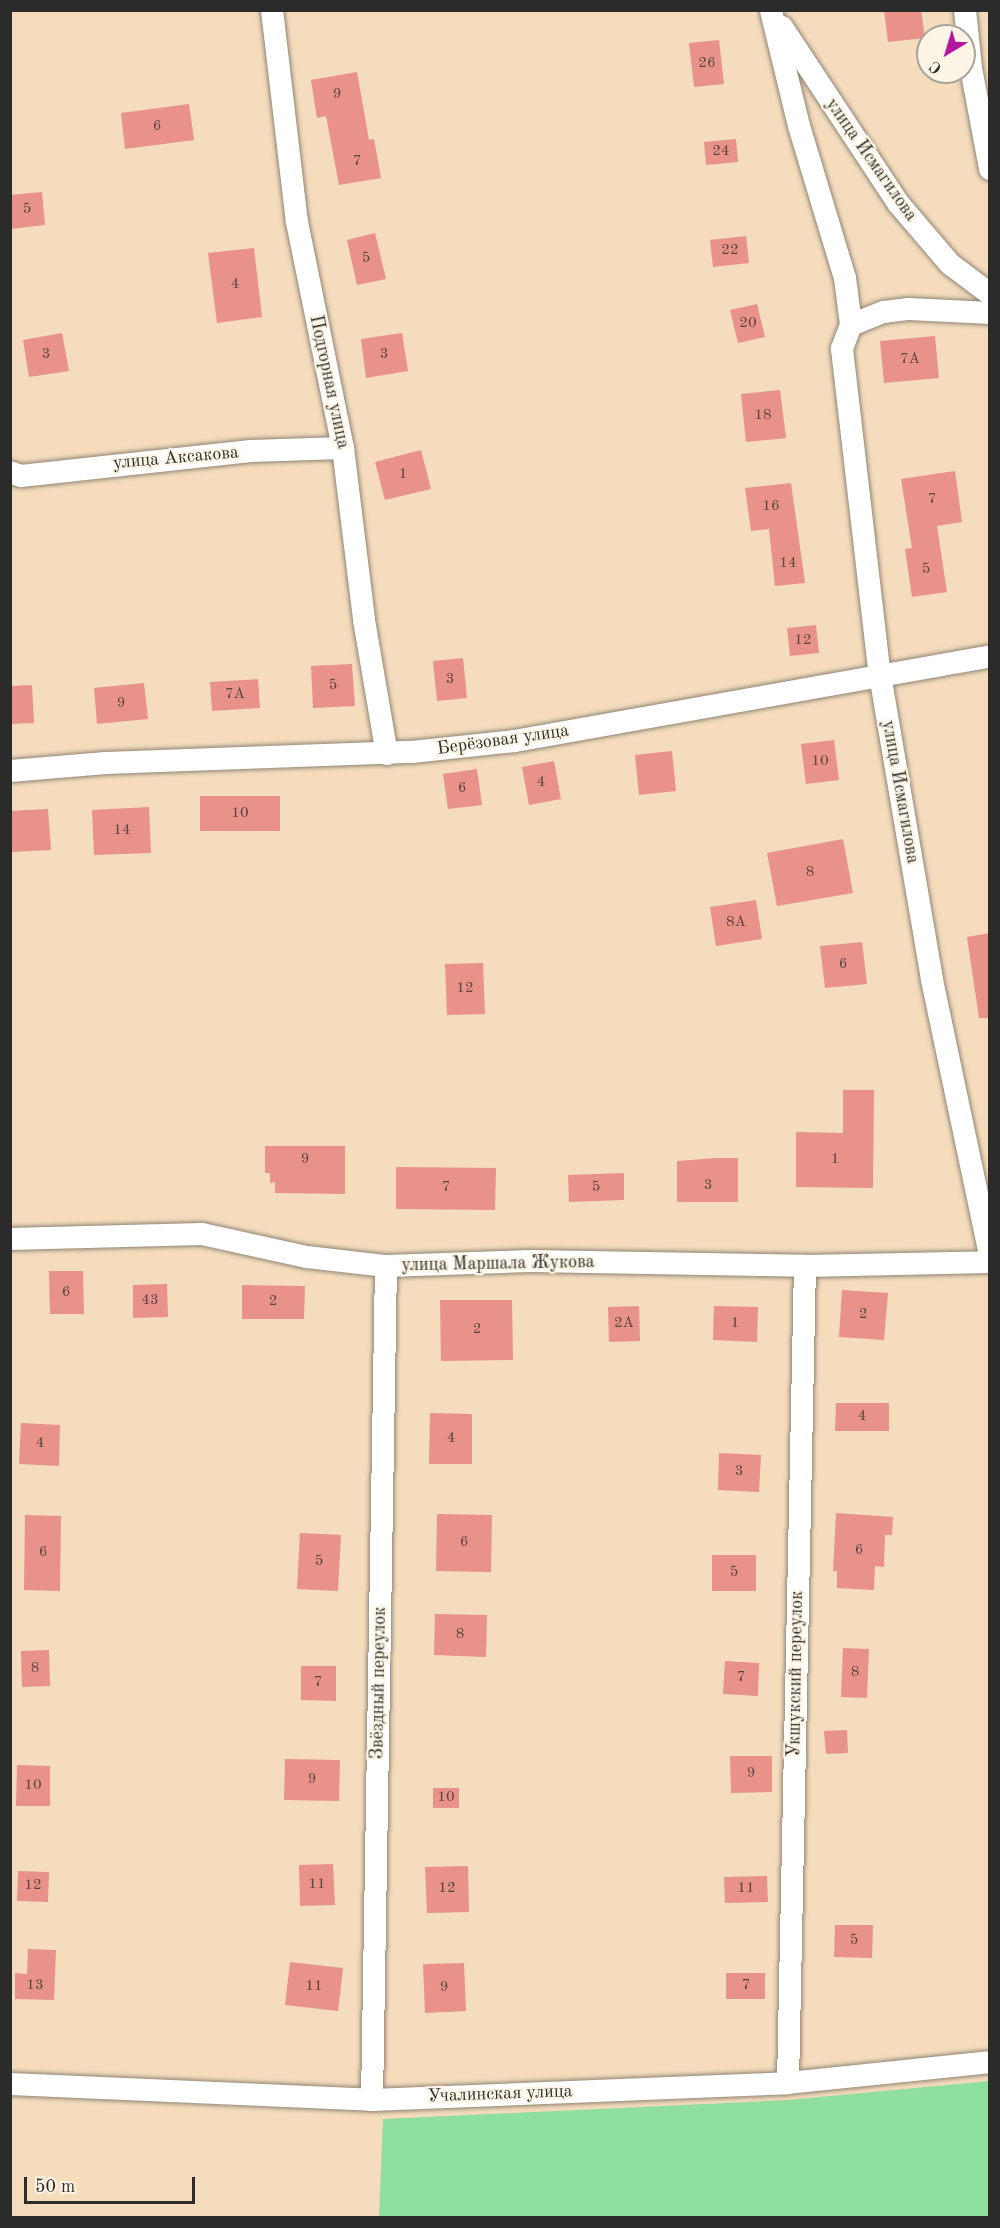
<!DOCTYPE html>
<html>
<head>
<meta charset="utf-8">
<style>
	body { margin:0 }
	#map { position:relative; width:1000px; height:2228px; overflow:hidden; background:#f4dcbd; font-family:"Old Standard TT",serif }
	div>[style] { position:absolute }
	.green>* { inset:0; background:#8fdf9f }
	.building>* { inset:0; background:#e99289 }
	.roads { filter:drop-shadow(0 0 2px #908474) drop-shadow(0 0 2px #908474) }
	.minor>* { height:22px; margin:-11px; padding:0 11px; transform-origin:11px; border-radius:11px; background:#fff }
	span { translate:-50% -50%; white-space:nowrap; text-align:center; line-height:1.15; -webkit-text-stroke:4.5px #fcf5e5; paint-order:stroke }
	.number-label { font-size:15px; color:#5a4542 }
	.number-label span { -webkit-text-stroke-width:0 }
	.street-label { font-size:18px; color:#2b2b2b }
	.frame { position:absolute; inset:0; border:12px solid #2b2b2b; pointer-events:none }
	.north { position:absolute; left:916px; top:24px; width:60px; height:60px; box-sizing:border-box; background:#fcf5e5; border:2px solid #a8a49b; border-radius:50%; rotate:218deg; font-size:16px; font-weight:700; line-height:24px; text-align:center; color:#2b2b2b }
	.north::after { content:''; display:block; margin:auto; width:21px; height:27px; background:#b5179e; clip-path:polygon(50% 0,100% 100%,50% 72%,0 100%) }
	.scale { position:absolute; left:24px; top:2177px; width:171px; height:27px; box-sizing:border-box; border:3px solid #2b2b2b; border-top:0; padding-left:8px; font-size:18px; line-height:21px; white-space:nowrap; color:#2b2b2b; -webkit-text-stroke:4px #fcf5e5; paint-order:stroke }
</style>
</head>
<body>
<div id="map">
	<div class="green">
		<i style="clip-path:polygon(989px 2081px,989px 2217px,379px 2217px,383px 2119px,788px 2100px)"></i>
	</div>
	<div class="building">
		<i style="clip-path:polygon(884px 10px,921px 10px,925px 38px,888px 42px)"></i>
		<i style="clip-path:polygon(719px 40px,724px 84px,694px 87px,689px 43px)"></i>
		<i style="clip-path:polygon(357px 72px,369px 140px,374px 139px,381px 178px,339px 185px,326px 116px,317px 118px,311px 80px)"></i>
		<i style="clip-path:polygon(189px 104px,194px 140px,125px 149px,121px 113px)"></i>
		<i style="clip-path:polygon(736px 139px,738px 162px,706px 165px,704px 142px)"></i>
		<i style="clip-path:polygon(42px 192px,45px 225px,10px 229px,10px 195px)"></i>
		<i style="clip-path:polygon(375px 233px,386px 279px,357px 285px,347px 240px)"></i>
		<i style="clip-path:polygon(746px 236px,749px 263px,713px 267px,710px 240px)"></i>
		<i style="clip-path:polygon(254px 248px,262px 317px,217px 323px,208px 253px)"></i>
		<i style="clip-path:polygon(757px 304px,765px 337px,738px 343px,730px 310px)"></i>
		<i style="clip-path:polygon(62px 333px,69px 371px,29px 377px,23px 340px)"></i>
		<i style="clip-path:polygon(402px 333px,408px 371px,366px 378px,361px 339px)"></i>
		<i style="clip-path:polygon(935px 336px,939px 378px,884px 383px,880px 341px)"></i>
		<i style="clip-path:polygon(780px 390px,786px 438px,746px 442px,741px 394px)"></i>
		<i style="clip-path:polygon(421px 450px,431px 489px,385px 500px,375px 462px)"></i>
		<i style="clip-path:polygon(955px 471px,962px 522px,937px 526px,947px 592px,912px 597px,905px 549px,912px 548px,901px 479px)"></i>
		<i style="clip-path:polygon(791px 483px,805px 583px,775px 586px,769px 529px,751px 531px,745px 488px)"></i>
		<i style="clip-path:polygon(816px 625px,819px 653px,790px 656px,787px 628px)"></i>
		<i style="clip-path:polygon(463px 658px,467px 698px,437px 701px,433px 661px)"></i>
		<i style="clip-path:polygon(352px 664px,355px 706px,313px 708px,311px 666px)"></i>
		<i style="clip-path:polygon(258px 679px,260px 708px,212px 711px,210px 682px)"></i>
		<i style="clip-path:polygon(144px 683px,148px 719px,97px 724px,94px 688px)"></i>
		<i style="clip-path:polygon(32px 685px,34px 723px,10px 724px,10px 686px)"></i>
		<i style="clip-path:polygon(834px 740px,839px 780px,806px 784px,801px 744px)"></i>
		<i style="clip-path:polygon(672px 751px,676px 791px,639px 795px,635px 755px)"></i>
		<i style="clip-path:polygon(554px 761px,561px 799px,529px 805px,522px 767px)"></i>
		<i style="clip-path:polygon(477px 769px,482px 805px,448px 809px,443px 774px)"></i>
		<i style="clip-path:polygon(200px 796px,280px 796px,280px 831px,200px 831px)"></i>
		<i style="clip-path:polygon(149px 807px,151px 853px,94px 855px,92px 810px)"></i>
		<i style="clip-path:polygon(48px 809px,51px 850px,10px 852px,10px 811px)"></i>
		<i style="clip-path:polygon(843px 839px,853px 893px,777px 906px,767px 853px)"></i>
		<i style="clip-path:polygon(756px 900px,762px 939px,716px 946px,710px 907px)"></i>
		<i style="clip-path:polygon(990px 933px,990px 1018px,979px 1018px,967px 937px)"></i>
		<i style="clip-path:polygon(862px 942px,867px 984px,825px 988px,820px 946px)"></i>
		<i style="clip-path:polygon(483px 963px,485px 1014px,447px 1015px,445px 964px)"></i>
		<i style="clip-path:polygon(843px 1090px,874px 1090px,873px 1188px,796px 1187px,796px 1132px,843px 1133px)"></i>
		<i style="clip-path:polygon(265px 1146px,345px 1146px,345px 1194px,275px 1193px,275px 1182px,270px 1183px,270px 1173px,265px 1173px)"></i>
		<i style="clip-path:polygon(716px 1158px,738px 1158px,738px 1202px,677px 1202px,677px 1161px)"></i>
		<i style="clip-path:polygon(396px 1167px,496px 1168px,495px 1210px,396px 1209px)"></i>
		<i style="clip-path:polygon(624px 1173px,624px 1200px,569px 1202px,568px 1175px)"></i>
		<i style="clip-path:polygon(49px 1271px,83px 1271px,84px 1314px,50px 1314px)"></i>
		<i style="clip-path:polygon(167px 1284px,168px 1317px,133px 1318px,133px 1285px)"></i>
		<i style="clip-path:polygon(242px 1285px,305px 1286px,304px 1319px,242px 1319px)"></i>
		<i style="clip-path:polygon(842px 1290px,888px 1293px,884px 1340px,839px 1337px)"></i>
		<i style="clip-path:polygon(440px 1300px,512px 1300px,513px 1360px,441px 1361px)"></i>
		<i style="clip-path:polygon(639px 1306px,640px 1341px,609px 1342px,608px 1307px)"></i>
		<i style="clip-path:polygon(714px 1306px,758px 1307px,757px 1342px,713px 1340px)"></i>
		<i style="clip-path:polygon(836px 1403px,889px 1403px,889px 1431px,835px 1431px)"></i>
		<i style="clip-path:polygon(430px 1413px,472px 1414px,472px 1464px,429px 1464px)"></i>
		<i style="clip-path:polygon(21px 1423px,60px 1425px,59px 1466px,19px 1464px)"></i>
		<i style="clip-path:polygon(719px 1453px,761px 1455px,759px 1492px,718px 1490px)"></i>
		<i style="clip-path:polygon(836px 1513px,893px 1517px,892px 1535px,885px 1535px,884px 1567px,875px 1566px,874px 1590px,837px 1588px,837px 1571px,833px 1571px)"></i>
		<i style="clip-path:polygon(437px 1514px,492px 1515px,491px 1572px,436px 1571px)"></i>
		<i style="clip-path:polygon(25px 1515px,61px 1516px,60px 1591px,24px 1590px)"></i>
		<i style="clip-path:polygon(300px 1533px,341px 1535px,338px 1591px,297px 1589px)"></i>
		<i style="clip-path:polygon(712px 1555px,756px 1555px,756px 1591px,712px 1591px)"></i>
		<i style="clip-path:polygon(435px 1614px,487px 1615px,486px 1657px,434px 1655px)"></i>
		<i style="clip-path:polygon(843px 1648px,869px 1649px,867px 1698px,841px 1697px)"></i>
		<i style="clip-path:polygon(49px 1650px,50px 1686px,22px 1687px,21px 1651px)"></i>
		<i style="clip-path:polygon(725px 1661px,759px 1663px,758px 1696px,723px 1694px)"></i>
		<i style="clip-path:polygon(301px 1666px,336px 1666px,336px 1701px,301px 1700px)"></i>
		<i style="clip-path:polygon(847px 1730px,848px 1753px,826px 1754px,824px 1731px)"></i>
		<i style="clip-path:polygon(730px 1756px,772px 1756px,772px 1792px,731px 1793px)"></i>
		<i style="clip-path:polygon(285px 1759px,340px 1760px,339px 1801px,284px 1800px)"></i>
		<i style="clip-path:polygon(17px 1765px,50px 1766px,50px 1806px,16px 1806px)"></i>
		<i style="clip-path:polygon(433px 1788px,459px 1788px,459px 1808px,433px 1808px)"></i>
		<i style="clip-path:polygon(333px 1864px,335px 1905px,300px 1906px,299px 1865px)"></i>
		<i style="clip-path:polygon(468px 1866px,469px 1912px,427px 1913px,425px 1867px)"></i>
		<i style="clip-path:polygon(18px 1871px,49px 1872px,48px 1902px,17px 1901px)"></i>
		<i style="clip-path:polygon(767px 1876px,768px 1902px,725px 1903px,724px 1877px)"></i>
		<i style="clip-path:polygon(835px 1925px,873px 1925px,872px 1958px,834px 1957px)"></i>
		<i style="clip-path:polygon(28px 1949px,56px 1950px,54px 2000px,15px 1999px,15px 1973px,27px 1974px)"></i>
		<i style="clip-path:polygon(290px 1962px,343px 1968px,338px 2011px,285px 2005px)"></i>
		<i style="clip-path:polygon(464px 1963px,466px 2011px,425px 2013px,423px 1964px)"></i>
		<i style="clip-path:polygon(726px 1973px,765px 1973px,765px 1999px,726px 1999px)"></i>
	</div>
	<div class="roads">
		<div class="minor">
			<i style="left:272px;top:10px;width:213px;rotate:83.3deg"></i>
			<i style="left:297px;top:222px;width:231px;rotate:78.5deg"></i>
			<i style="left:343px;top:448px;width:173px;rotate:83deg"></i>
			<i style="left:364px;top:620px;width:136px;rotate:80.3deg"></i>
			<i style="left:965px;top:10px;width:58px;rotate:84.1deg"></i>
			<i style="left:971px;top:68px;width:103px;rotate:79.3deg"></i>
			<i style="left:771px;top:11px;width:118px;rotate:76.3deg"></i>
			<i style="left:799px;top:126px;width:159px;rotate:73.2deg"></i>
			<i style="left:845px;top:278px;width:47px;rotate:82.7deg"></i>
			<i style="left:851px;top:325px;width:26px;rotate:111deg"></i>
			<i style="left:842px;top:349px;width:328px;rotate:83.4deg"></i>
			<i style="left:880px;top:675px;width:309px;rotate:80.3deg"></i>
			<i style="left:932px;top:980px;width:282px;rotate:78.1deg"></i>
			<i style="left:782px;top:27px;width:211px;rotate:56.6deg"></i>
			<i style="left:898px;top:203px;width:80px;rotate:49.6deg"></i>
			<i style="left:950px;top:264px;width:50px;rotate:36.9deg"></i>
			<i style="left:851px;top:325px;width:35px;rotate:-22deg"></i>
			<i style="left:884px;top:312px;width:25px;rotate:-7deg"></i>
			<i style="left:909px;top:309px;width:81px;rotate:2.8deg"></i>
			<i style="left:10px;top:472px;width:12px;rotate:20deg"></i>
			<i style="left:21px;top:476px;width:231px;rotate:-6.2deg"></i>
			<i style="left:251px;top:451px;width:92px;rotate:-1.9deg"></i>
			<i style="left:10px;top:771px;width:96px;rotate:-4.8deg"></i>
			<i style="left:106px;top:763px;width:306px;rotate:-2.1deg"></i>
			<i style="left:412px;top:752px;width:104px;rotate:-6.1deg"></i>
			<i style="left:515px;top:741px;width:483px;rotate:-10.1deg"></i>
			<i style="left:10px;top:1239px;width:192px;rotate:-1.5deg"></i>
			<i style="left:202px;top:1234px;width:107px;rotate:12.4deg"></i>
			<i style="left:307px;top:1257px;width:80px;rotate:6.5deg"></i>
			<i style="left:386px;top:1266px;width:145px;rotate:-2deg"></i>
			<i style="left:531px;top:1261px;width:274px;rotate:1deg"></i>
			<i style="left:805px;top:1266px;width:185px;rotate:-1.2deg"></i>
			<i style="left:788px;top:2083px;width:817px;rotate:-88.81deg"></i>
			<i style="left:10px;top:2084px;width:362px;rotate:2.5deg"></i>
			<i style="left:372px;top:2100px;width:416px;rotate:-2.3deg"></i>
			<i style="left:788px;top:2083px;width:203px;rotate:-5.9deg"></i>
			<i style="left:372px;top:2100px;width:834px;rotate:-89.04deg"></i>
		</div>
	</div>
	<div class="number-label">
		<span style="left:707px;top:64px">26</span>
		<span style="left:337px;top:95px">9</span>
		<span style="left:157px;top:127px">6</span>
		<span style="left:721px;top:152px">24</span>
		<span style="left:357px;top:162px">7</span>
		<span style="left:27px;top:210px">5</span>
		<span style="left:730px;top:251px">22</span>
		<span style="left:366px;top:259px">5</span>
		<span style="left:235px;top:285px">4</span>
		<span style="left:748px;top:324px">20</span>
		<span style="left:46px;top:355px">3</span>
		<span style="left:384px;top:355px">3</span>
		<span style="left:910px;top:360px">7А</span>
		<span style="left:763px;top:416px">18</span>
		<span style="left:403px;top:475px">1</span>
		<span style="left:932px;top:500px">7</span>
		<span style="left:771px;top:507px">16</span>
		<span style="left:788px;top:564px">14</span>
		<span style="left:926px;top:570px">5</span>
		<span style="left:803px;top:641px">12</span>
		<span style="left:450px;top:680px">3</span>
		<span style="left:333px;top:686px">5</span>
		<span style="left:235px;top:695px">7А</span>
		<span style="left:121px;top:704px">9</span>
		<span style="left:820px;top:762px">10</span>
		<span style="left:541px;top:783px">4</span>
		<span style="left:462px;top:789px">6</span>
		<span style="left:240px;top:814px">10</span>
		<span style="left:122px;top:831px">14</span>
		<span style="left:810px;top:873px">8</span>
		<span style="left:736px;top:923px">8А</span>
		<span style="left:843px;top:965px">6</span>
		<span style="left:465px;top:989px">12</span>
		<span style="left:305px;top:1160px">9</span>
		<span style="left:835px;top:1160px">1</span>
		<span style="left:708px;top:1186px">3</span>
		<span style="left:446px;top:1188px">7</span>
		<span style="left:596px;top:1188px">5</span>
		<span style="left:66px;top:1293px">6</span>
		<span style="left:150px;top:1301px">43</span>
		<span style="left:273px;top:1302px">2</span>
		<span style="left:863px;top:1315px">2</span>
		<span style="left:624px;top:1324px">2А</span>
		<span style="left:735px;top:1324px">1</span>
		<span style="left:477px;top:1330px">2</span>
		<span style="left:862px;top:1417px">4</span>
		<span style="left:451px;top:1439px">4</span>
		<span style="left:40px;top:1444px">4</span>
		<span style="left:739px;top:1472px">3</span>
		<span style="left:464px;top:1543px">6</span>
		<span style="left:859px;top:1551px">6</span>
		<span style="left:43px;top:1553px">6</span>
		<span style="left:319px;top:1562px">5</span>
		<span style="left:734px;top:1573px">5</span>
		<span style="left:460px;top:1635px">8</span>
		<span style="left:35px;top:1669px">8</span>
		<span style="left:855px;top:1673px">8</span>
		<span style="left:741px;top:1678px">7</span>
		<span style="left:318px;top:1683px">7</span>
		<span style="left:751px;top:1774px">9</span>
		<span style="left:312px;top:1780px">9</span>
		<span style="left:33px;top:1786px">10</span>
		<span style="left:446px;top:1798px">10</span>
		<span style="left:317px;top:1885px">11</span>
		<span style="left:33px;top:1886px">12</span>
		<span style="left:447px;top:1889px">12</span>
		<span style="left:746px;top:1889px">11</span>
		<span style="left:854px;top:1941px">5</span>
		<span style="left:35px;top:1986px">13</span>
		<span style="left:746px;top:1986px">7</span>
		<span style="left:314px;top:1987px">11</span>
		<span style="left:444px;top:1988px">9</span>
	</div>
	<div class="street-label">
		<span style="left:871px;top:160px;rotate:55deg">улица Исмагилова</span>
		<span style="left:329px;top:382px;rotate:78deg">Подгорная улица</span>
		<span style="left:176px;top:458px;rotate:-5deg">улица Аксакова</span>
		<span style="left:503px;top:740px;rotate:-8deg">Берёзовая улица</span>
		<span style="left:900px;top:792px;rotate:80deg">улица Исмагилова</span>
		<span style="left:498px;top:1264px;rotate:-1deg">улица Маршала Жукова</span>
		<span style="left:796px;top:1674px;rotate:-89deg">Укшукский переулок</span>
		<span style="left:379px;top:1683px;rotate:-89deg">Звёздный переулок</span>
		<span style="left:500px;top:2094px;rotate:-2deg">Учалинская улица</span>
	</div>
	<div class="frame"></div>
	<div class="north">С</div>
	<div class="scale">50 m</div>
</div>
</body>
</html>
